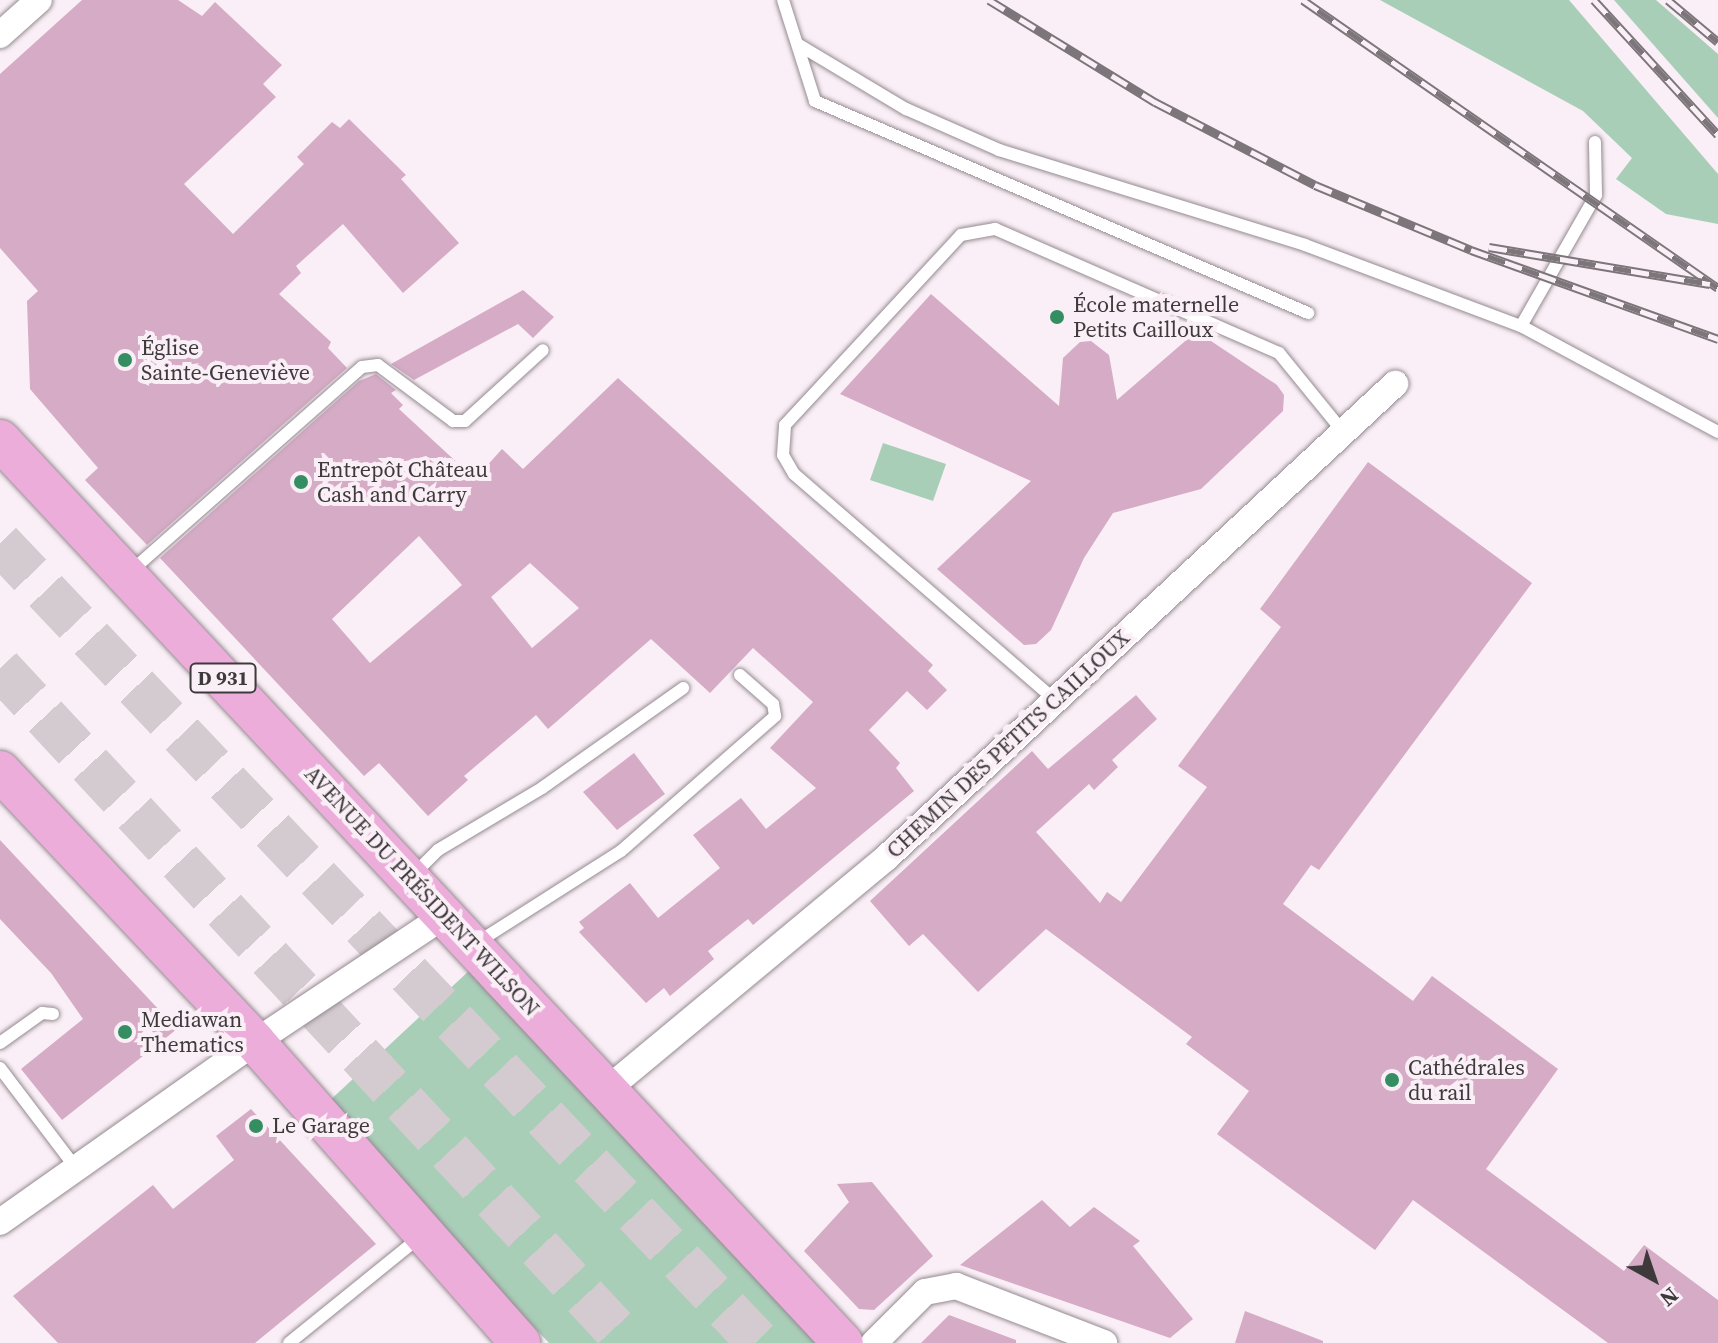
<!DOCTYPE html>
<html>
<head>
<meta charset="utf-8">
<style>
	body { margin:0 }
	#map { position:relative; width:1718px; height:1343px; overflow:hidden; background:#faeff6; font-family:"Source Serif 4",serif }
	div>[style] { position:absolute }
	.green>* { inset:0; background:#a9ceb8 }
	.building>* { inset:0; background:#d5abc6 }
	.highway-tunnel>* { height:44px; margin-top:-22px; transform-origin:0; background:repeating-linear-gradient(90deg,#d4cbd1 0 44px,transparent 0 66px) }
	.roads { filter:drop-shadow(0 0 2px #948a90) drop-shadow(0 0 2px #948a90) }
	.lane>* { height:12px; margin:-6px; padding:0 6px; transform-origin:6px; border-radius:6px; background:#fff }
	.street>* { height:26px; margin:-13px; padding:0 13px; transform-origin:13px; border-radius:13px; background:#fff }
	.primary>* { height:40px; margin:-20px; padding:0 20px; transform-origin:20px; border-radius:20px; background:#edadda }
	.rail>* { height:9px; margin-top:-4.5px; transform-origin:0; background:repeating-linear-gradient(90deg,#faeff6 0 18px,#7c7579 0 36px); box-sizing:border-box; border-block:2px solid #7c7579 }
	.dots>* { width:22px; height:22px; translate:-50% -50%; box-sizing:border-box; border:4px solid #faeff6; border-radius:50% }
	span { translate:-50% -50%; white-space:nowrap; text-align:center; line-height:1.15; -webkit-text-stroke:8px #faeff6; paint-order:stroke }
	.shield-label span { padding:2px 6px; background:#faeff6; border:2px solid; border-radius:6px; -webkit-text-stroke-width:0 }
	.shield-label { font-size:20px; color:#3e3a3c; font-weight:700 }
	.poi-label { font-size:22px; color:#3e3a3c }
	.left { translate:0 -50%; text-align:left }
	.street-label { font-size:22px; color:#3e3a3c }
	.north { position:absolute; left:1614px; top:1239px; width:80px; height:80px; -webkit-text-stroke:6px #faeff6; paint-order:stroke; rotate:140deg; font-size:22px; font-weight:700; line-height:32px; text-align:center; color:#3e3a3c }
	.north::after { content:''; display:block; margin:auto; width:28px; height:36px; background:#3e3a3c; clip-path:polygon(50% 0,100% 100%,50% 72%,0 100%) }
</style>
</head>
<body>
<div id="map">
	<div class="green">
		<i style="clip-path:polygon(1380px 0,1569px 0,1718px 174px,1718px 224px,1666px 214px,1616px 179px,1632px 158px,1583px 111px)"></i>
		<i style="clip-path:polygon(1614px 0,1656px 0,1718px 54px,1718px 118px)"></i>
		<i style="clip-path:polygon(883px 443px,946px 464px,933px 501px,870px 480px)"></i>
		<i style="clip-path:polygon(472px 968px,818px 1343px,549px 1343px,325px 1105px)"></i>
	</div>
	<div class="building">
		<i style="clip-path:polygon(82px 0,178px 0,202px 16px,215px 2px,282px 65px,263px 84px,276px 97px,184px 184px,233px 234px,304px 164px,297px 157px,332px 122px,340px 128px,349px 119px,406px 175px,401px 179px,459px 243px,403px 293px,343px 224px,296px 266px,301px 273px,279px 294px,331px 342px,328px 348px,347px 368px,147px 545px,85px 480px,98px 468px,30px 389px,27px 301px,38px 291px,0 248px,0 74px)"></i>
		<i style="clip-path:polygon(523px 290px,554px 317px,533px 338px,518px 324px,414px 380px,391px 364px)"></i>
		<i style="clip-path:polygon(931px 294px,1059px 406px,1063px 358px,1080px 342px,1091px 341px,1109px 355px,1117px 400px,1191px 336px,1202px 335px,1277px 385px,1284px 395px,1283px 411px,1201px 489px,1113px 513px,1084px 558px,1051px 630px,1036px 644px,1024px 645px,937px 569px,1031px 481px,840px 394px)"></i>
		<i style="clip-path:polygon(evenodd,376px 374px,396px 390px,391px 393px,403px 405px,399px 409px,475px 479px,502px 449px,523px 469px,618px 378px,933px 665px,928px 671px,947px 690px,927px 710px,907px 691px,869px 730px,900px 763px,896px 768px,914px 791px,753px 925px,748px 919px,708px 951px,714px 959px,670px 996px,664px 988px,646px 1003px,579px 932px,584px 928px,579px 922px,630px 883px,658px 918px,720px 868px,693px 835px,741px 798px,766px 829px,816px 788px,770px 748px,813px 702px,753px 648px,710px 693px,651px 639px,548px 729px,536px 715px,464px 776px,468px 780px,428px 816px,379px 763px,364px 776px,160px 558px,359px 381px,376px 374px,419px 536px,462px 585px,370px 663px,332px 619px,419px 536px,376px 374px,530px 563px,579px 608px,532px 648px,491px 597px,530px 563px)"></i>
		<i style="clip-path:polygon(1368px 462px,1532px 583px,1319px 870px,1311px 865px,1283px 904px,1413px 1001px,1432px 976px,1558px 1069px,1486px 1169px,1624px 1271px,1644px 1245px,1718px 1300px,1718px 1343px,1608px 1343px,1413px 1200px,1375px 1250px,1217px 1134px,1249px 1091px,1186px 1044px,1192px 1037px,1046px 929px,978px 992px,923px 934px,909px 946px,870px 901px,1032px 751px,1048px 769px,1136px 695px,1157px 719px,1112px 760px,1118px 767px,1094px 790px,1089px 784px,1036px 832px,1100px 903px,1107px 892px,1121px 902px,1207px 787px,1178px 766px,1281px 627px,1260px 609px)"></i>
		<i style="clip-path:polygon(634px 753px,665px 794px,617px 830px,583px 792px)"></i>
		<i style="clip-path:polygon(0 840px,177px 1029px,62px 1120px,21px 1069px,83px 1019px,51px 973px,0 919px)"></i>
		<i style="clip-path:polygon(251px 1109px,376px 1244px,255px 1343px,58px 1343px,13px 1296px,153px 1185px,173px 1209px,234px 1160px,216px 1136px)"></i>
		<i style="clip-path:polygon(872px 1182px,933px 1256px,874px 1310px,859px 1309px,804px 1251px,849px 1202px,837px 1184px)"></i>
		<i style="clip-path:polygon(1042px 1200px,1070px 1227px,1094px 1207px,1140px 1241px,1133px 1246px,1193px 1319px,1170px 1338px,960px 1265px)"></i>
		<i style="clip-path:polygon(1245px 1311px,1323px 1341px,1323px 1343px,1235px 1343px)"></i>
		<i style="clip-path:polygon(949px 1315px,1016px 1340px,1016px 1343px,921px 1343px)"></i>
	</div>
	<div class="highway-tunnel">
		<i style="left:0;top:543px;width:1103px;rotate:46.51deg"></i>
		<i style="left:0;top:668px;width:922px;rotate:47.07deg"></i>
	</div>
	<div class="roads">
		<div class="lane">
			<i style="left:783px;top:0;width:106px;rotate:72.4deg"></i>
			<i style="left:815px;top:101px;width:537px;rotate:23.27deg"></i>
			<i style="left:799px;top:45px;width:125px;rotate:30.9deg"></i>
			<i style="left:906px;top:109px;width:102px;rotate:23.8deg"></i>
			<i style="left:999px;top:150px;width:320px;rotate:17.2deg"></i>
			<i style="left:1305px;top:245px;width:231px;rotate:20.6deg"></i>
			<i style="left:1521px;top:326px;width:224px;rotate:28.3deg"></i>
			<i style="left:1521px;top:326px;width:151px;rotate:-60.2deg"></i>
			<i style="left:1596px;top:195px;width:53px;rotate:-91.1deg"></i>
			<i style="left:129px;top:573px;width:311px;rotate:-41.5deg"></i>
			<i style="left:362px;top:367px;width:16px;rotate:-7deg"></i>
			<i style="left:378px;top:365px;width:94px;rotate:36.7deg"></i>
			<i style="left:453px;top:421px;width:12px"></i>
			<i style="left:465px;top:421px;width:105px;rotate:-42.3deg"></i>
			<i style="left:1055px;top:700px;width:345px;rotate:-139.1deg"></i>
			<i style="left:794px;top:474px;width:22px;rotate:-120deg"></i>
			<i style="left:783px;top:455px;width:30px;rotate:-86deg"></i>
			<i style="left:785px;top:425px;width:259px;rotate:-47.2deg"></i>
			<i style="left:961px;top:235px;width:35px;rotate:-10deg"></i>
			<i style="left:995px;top:229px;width:310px;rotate:23.6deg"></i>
			<i style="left:1279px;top:353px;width:103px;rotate:50.9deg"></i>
			<i style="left:414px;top:874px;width:34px;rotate:-45deg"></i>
			<i style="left:438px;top:850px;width:121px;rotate:-30.8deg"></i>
			<i style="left:542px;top:788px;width:173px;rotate:-35.3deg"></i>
			<i style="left:478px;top:942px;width:169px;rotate:-32.5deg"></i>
			<i style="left:621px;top:851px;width:205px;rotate:-41.2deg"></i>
			<i style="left:775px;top:716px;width:12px;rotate:-99deg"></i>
			<i style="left:773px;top:704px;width:44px;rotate:-138.7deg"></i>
			<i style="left:0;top:1043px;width:52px;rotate:-35.5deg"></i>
			<i style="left:42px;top:1013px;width:11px;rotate:5deg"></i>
			<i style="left:0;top:1068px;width:126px;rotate:52.8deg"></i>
			<i style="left:289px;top:1343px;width:169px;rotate:-39deg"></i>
		</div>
		<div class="street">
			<i style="left:0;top:35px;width:52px;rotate:-41.9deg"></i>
			<i style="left:609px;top:1088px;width:360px;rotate:-39.7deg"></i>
			<i style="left:886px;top:858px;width:696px;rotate:-42.96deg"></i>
			<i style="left:0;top:1222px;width:312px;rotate:-35.2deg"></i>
			<i style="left:255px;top:1042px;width:227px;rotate:-33.7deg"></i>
			<i style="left:874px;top:1343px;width:72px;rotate:-45deg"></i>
			<i style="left:925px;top:1292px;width:32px;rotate:-11deg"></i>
			<i style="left:956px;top:1286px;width:159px;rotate:21.1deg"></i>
		</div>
		<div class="primary">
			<i style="left:0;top:440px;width:1235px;rotate:46.97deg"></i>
			<i style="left:0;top:771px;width:372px;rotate:46.7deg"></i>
			<i style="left:255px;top:1042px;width:401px;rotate:48.6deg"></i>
		</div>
	</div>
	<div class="rail">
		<i style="left:989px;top:0;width:195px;rotate:31.6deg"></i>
		<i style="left:1155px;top:102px;width:180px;rotate:27.4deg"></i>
		<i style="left:1315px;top:185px;width:169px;rotate:22.6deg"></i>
		<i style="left:1471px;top:250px;width:263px;rotate:19.8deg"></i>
		<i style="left:1303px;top:0;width:505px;rotate:34.76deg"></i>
		<i style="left:1594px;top:0;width:183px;rotate:47.4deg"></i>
		<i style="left:1668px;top:0;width:65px;rotate:40deg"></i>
		<i style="left:1489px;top:247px;width:224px;rotate:9.5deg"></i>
	</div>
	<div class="dots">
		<i style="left:1057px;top:317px;background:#358d62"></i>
		<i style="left:125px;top:360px;background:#358d62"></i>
		<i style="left:301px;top:482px;background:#358d62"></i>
		<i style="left:125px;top:1032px;background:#358d62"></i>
		<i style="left:1392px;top:1080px;background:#358d62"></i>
		<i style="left:256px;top:1126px;background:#358d62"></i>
	</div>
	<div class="shield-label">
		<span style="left:223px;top:678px">D 931</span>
	</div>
	<div class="poi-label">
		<span class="left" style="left:1073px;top:317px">École maternelle<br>Petits Cailloux</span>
		<span class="left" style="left:141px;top:360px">Église<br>Sainte-Geneviève</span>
		<span class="left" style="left:317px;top:482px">Entrepôt Château<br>Cash and Carry</span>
		<span class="left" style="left:141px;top:1032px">Mediawan<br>Thematics</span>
		<span class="left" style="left:1408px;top:1080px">Cathédrales<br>du rail</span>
		<span class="left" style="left:272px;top:1126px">Le Garage</span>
	</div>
	<div class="street-label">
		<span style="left:1008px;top:744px;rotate:-43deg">CHEMIN DES PETITS CAILLOUX</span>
		<span style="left:422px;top:891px;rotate:47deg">AVENUE DU PRÉSIDENT WILSON</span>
	</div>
	<div class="north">N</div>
</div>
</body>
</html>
